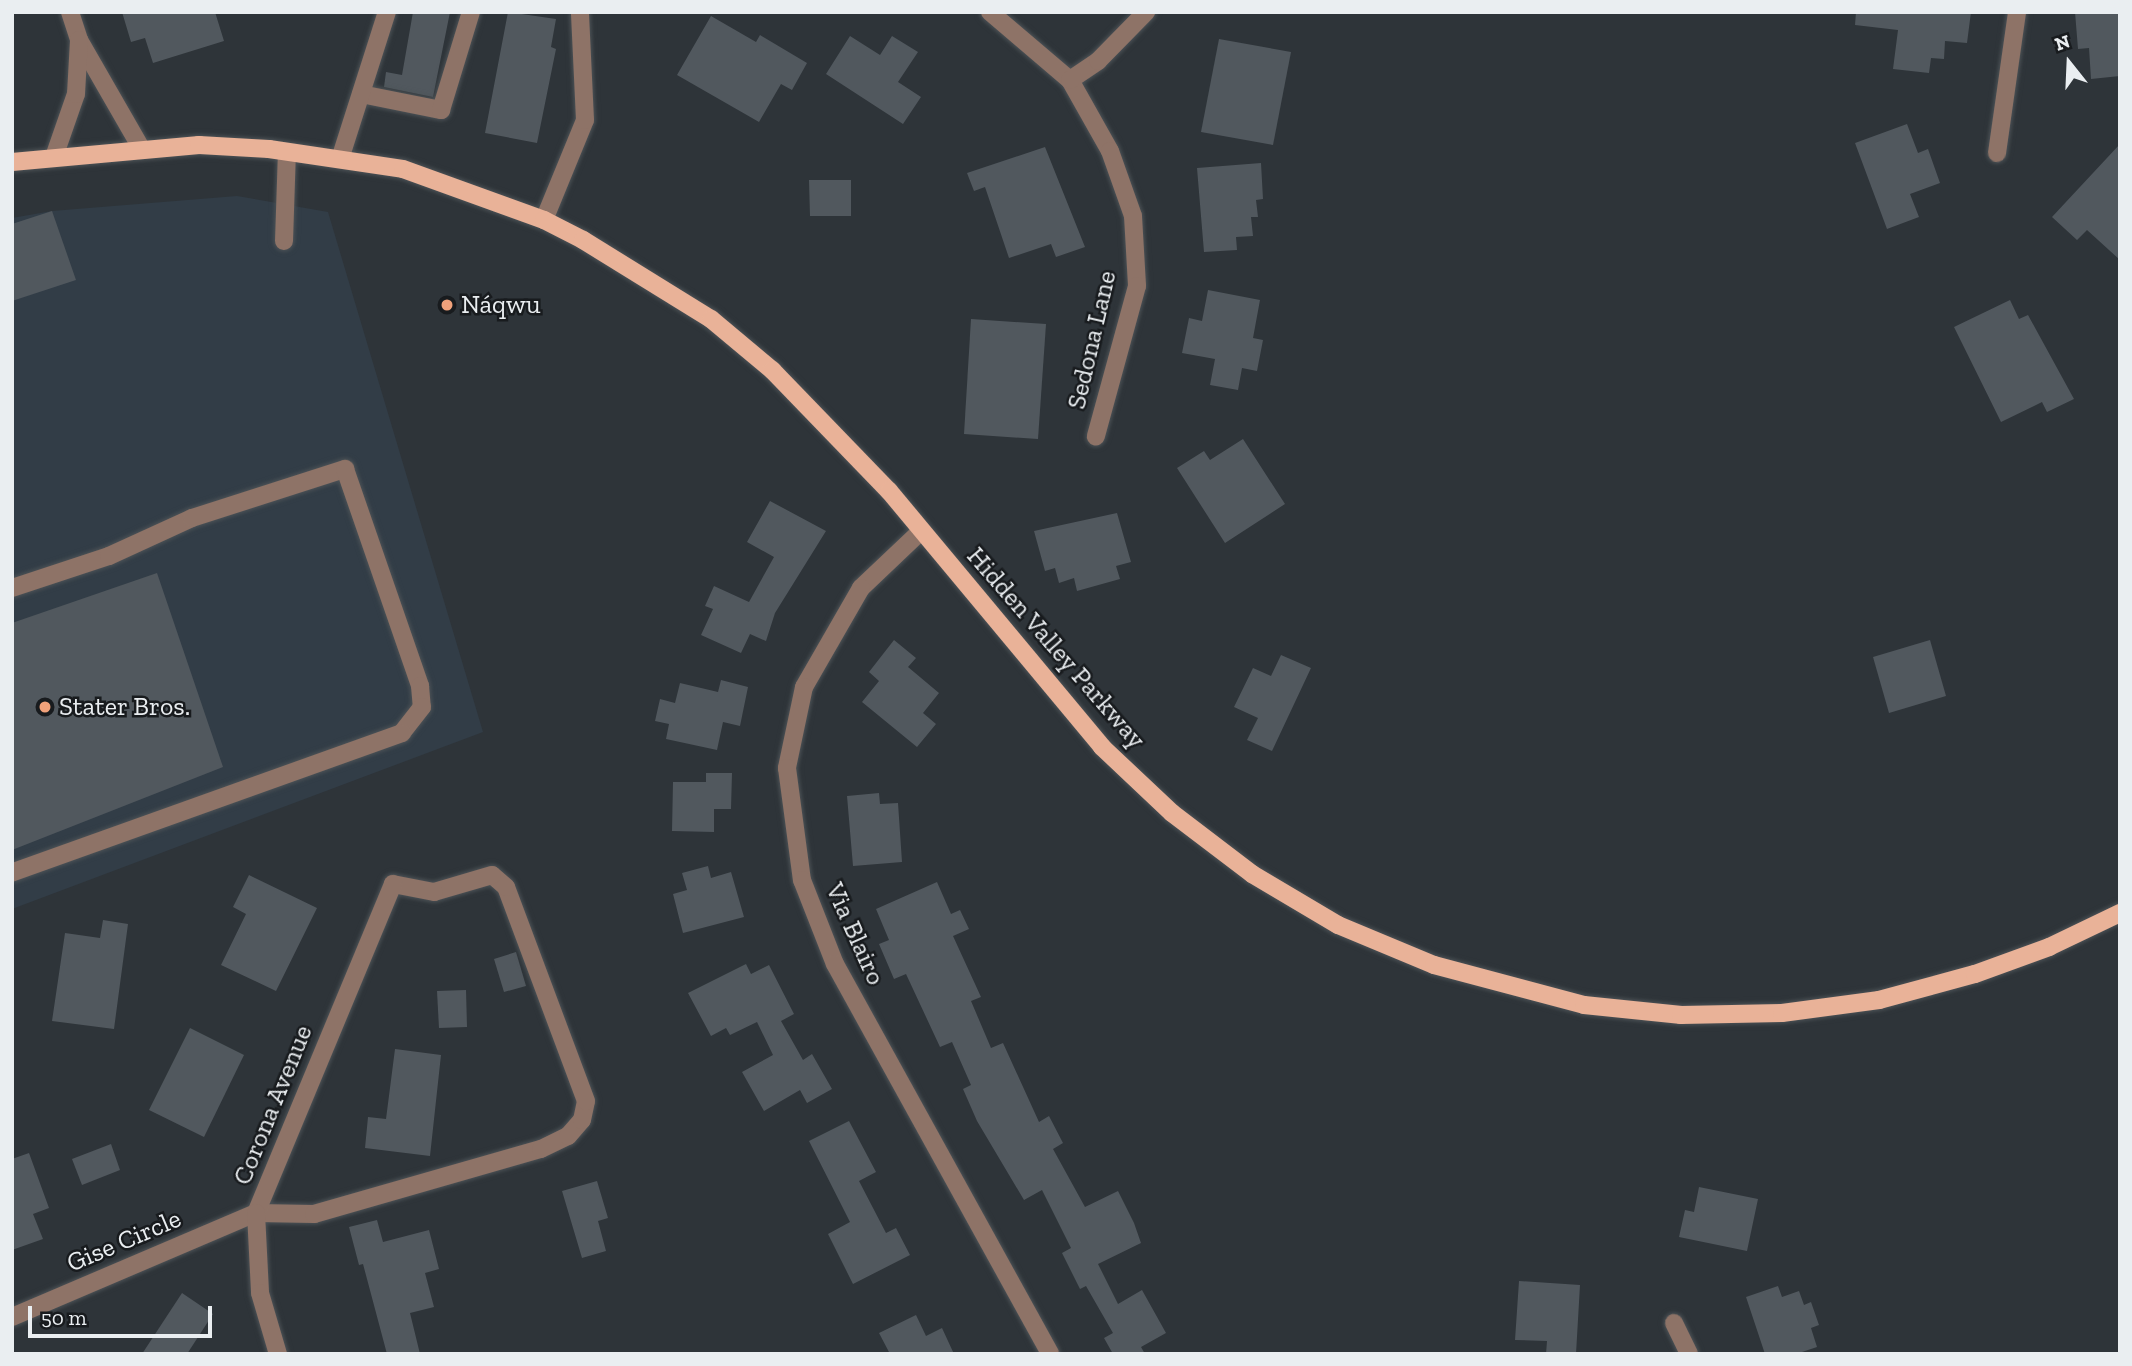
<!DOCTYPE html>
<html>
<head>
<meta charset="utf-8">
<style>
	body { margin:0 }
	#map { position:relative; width:2132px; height:1366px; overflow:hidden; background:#2e3439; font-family:"Zilla Slab",serif }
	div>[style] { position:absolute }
	.built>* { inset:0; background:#323d47 }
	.building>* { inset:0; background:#51585e }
	.roads { filter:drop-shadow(0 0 2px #4c5256) drop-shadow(0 0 2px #4c5256) }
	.minor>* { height:18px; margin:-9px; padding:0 9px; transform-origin:9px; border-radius:9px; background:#8e7367 }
	.major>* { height:18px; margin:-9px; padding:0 9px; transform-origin:9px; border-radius:9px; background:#e9b298 }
	.dots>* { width:19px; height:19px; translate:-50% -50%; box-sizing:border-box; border:4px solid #181b1e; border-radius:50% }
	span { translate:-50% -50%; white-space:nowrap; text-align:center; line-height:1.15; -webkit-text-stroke:5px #181b1e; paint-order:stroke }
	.poi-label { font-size:26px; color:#eaeef1 }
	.left { translate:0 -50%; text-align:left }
	.street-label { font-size:26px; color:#eaeef1 }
	.frame { position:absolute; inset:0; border:14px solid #eaeef1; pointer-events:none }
	.north { position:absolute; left:2034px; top:28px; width:70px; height:70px; -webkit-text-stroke:5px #181b1e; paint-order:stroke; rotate:342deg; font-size:19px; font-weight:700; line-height:28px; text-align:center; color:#eaeef1 }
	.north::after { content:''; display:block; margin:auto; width:24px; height:32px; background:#eaeef1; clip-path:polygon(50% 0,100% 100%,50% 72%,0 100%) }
	.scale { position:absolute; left:28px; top:1306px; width:184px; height:32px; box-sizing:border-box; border:4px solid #eaeef1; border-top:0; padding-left:9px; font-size:21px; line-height:24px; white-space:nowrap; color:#eaeef1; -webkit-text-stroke:5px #181b1e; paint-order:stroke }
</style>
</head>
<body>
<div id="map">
	<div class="built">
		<i style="clip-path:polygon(237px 196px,328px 212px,483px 732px,12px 909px,12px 218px,52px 211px)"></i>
	</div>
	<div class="building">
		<i style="clip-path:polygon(122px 12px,215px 12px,224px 41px,153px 63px,145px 38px,131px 42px)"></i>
		<i style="clip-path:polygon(413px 12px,450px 12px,433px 97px,384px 87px,386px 72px,402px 75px)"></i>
		<i style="clip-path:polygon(508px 12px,556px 19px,551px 47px,556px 49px,537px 143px,485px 133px)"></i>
		<i style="clip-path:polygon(1856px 12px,1971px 12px,1967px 43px,1945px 41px,1944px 59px,1931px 58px,1929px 73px,1893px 69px,1898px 30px,1855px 25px)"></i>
		<i style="clip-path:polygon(2075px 12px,2120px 12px,2120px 76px,2091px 79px,2089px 48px,2078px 49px)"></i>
		<i style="clip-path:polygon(711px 16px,756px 42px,760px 35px,807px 63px,792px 90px,781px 84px,759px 122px,677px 75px)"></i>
		<i style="clip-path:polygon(850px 36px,880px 55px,892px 36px,918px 52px,898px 82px,921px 97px,903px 124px,826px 74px)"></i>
		<i style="clip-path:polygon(1219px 39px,1291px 52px,1273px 145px,1201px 132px)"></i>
		<i style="clip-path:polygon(1907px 124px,1918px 153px,1928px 149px,1940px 183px,1910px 194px,1919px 217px,1887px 229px,1855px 143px)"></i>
		<i style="clip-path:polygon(2120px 144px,2120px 260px,2087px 230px,2077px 240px,2052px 217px)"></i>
		<i style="clip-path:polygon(1045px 147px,1085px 247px,1056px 257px,1051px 244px,1009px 258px,985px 187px,974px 191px,967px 173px)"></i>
		<i style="clip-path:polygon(1261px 163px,1263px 199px,1256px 200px,1258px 217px,1251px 217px,1253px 236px,1236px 237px,1237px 250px,1204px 252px,1197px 168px)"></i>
		<i style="clip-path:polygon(809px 180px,851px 180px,851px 216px,810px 216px)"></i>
		<i style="clip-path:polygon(52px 211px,76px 280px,12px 301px,12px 224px)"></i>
		<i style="clip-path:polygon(1208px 290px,1260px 300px,1253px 338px,1263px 340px,1257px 371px,1242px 368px,1238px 390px,1210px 385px,1215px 359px,1182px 353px,1189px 318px,1202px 321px)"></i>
		<i style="clip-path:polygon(2010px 300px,2019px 319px,2028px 315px,2074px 399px,2047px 412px,2042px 402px,2001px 422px,1954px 327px)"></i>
		<i style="clip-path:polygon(971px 319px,1046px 324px,1038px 439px,964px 434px)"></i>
		<i style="clip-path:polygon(1243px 439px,1285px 504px,1225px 543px,1177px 468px,1204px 451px,1210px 460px)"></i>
		<i style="clip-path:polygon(770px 501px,826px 531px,775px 613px,766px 641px,750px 634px,741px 653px,701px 635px,713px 609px,705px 606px,714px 586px,749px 602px,774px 557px,747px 542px)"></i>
		<i style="clip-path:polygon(1117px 513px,1131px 562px,1116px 566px,1120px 579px,1077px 591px,1074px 578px,1059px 583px,1055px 568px,1045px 571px,1034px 531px)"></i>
		<i style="clip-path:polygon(157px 573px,223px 767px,12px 850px,12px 623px)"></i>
		<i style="clip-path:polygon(894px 640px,916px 658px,908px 667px,939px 693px,923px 713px,936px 724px,917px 747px,862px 702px,879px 681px,869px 672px)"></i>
		<i style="clip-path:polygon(1930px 640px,1946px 696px,1889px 713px,1873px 657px)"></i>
		<i style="clip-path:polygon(1281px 655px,1311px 668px,1272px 751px,1247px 740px,1258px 718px,1234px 707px,1253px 668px,1271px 676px)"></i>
		<i style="clip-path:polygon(721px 680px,748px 687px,740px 726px,723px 722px,717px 750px,666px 739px,669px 724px,655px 721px,660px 699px,675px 703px,680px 683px,718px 692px)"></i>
		<i style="clip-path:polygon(706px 773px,732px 773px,731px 809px,714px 809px,714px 832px,672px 831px,673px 782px,706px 782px)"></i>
		<i style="clip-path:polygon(879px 793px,880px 804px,898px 803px,902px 862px,853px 866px,847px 796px)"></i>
		<i style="clip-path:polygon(708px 866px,711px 878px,731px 872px,744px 917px,683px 933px,673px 894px,687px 890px,682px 873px)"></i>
		<i style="clip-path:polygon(249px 875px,317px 908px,276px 991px,221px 965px,246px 914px,233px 907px)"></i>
		<i style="clip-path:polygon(937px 882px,951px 914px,960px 910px,969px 929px,953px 936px,981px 997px,971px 1001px,991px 1048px,1003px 1043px,1039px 1122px,1049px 1116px,1063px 1143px,1053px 1149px,1085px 1207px,1118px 1191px,1134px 1223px,1141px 1243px,1098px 1264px,1118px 1304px,1142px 1290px,1166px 1333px,1141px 1347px,1145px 1354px,1113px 1354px,1104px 1338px,1113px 1333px,1086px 1286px,1080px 1289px,1062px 1253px,1071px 1248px,1042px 1190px,1024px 1200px,977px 1121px,963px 1089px,971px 1085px,952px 1042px,940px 1047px,906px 974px,894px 979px,879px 944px,889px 940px,876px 909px)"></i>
		<i style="clip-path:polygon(103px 920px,128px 924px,114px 1029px,52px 1021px,65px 933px,100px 938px)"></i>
		<i style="clip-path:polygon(516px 952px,526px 986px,504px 992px,494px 959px)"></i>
		<i style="clip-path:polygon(746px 964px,751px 974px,769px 965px,794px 1014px,781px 1021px,803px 1060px,812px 1054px,832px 1089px,807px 1103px,800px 1090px,764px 1111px,742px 1072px,773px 1055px,757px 1022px,730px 1035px,726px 1028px,711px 1036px,688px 993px)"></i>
		<i style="clip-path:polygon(466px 990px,467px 1027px,439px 1028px,437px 991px)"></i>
		<i style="clip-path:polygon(190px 1028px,244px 1055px,204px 1137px,149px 1110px)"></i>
		<i style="clip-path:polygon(395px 1049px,441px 1055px,430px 1156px,365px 1148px,368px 1117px,386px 1119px)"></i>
		<i style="clip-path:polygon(849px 1121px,876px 1172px,859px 1181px,886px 1233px,896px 1228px,910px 1255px,853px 1284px,828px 1234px,850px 1222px,809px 1141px)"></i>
		<i style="clip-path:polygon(111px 1144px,120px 1170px,82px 1185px,72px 1159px)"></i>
		<i style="clip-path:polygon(29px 1153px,49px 1208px,33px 1214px,43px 1239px,12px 1250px,12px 1159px)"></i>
		<i style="clip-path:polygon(597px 1181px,608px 1218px,598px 1221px,606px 1251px,582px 1258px,562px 1191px)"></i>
		<i style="clip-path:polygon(1699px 1187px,1758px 1199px,1747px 1251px,1679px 1237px,1685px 1210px,1694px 1212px)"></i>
		<i style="clip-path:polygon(377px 1220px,383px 1242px,429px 1230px,439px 1269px,425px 1273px,434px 1307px,410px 1313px,420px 1354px,387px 1354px,363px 1264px,359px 1265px,349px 1227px)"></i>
		<i style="clip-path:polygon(1519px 1281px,1580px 1285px,1576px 1354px,1546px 1354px,1547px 1341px,1515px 1340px)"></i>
		<i style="clip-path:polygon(1778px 1286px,1782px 1297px,1799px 1291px,1804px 1305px,1811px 1302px,1819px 1325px,1811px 1328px,1817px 1347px,1796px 1354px,1765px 1354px,1746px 1297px)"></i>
		<i style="clip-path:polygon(182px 1293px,213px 1314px,187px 1354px,142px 1354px)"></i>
		<i style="clip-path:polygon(916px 1315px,926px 1336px,942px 1328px,954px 1354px,890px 1354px,879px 1333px)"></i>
	</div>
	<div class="roads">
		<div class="minor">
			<i style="left:70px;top:12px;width:29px;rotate:72deg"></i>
			<i style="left:79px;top:40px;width:125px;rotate:60.1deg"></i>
			<i style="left:990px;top:12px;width:105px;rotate:40.4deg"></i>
			<i style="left:1070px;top:80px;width:81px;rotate:60.6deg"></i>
			<i style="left:1110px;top:151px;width:69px;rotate:70.5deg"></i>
			<i style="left:1133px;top:216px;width:70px;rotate:86.7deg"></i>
			<i style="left:1137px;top:286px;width:156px;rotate:105.3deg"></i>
			<i style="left:1070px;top:80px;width:34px;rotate:-34deg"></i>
			<i style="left:1098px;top:61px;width:69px;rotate:-45.6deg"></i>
			<i style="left:361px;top:94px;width:82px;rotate:11.3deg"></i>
			<i style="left:441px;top:110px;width:102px;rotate:-73deg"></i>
			<i style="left:1997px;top:153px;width:142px;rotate:-81.9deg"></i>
			<i style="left:54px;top:157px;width:67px;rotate:-70.8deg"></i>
			<i style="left:76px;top:94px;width:54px;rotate:-86.8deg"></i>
			<i style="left:340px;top:159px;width:154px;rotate:-72.3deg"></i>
			<i style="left:544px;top:220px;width:108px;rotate:-67.7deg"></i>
			<i style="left:585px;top:120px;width:108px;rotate:-92.7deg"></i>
			<i style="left:284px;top:241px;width:89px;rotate:-88.1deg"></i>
			<i style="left:921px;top:531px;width:83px;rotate:136.5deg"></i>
			<i style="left:861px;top:588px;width:114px;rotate:119.9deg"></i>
			<i style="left:804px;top:687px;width:83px;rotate:101.9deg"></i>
			<i style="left:787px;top:768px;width:113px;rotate:82.4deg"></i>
			<i style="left:802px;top:880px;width:90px;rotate:68.6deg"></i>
			<i style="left:835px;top:964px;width:445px;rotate:61.1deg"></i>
			<i style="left:12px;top:588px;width:102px;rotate:-18.3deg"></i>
			<i style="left:109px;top:556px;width:91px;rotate:-24.6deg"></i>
			<i style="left:192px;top:518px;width:161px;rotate:-17.8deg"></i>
			<i style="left:345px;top:469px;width:230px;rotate:70.9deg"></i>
			<i style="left:420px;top:686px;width:21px;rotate:85deg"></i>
			<i style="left:422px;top:707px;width:33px;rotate:128deg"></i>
			<i style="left:402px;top:733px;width:414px;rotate:160.3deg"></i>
			<i style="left:12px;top:1317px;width:265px;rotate:-23.1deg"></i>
			<i style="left:256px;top:1213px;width:58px;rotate:1deg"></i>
			<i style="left:314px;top:1214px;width:236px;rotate:-16deg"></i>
			<i style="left:541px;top:1149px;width:30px;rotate:-26deg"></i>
			<i style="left:568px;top:1136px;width:21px;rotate:-49deg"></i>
			<i style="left:582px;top:1120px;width:19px;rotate:-78deg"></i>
			<i style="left:586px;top:1101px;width:228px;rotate:-110.5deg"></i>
			<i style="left:506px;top:887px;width:18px;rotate:-139deg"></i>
			<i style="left:492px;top:875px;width:60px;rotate:163.7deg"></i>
			<i style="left:434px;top:892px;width:42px;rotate:-169deg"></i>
			<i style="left:393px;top:884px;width:356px;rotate:112.6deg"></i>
			<i style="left:256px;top:1213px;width:80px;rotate:87.1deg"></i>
			<i style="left:260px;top:1293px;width:64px;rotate:73.6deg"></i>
			<i style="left:1674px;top:1323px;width:34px;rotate:64deg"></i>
		</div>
		<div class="major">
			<i style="left:12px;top:162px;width:188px;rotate:-5.2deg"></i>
			<i style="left:199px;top:145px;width:70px;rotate:3.3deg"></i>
			<i style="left:269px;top:149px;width:135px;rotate:8.5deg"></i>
			<i style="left:403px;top:169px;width:150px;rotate:19.9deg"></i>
			<i style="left:544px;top:220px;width:44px;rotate:27.1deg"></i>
			<i style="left:583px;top:240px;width:150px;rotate:31.7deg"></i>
			<i style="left:711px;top:319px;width:80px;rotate:39.9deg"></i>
			<i style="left:772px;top:370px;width:168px;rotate:46deg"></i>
			<i style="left:889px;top:491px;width:333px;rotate:50.2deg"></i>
			<i style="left:1102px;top:747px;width:96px;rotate:43.3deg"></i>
			<i style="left:1172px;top:813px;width:101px;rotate:37.3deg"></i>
			<i style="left:1252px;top:874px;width:100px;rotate:30.7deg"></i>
			<i style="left:1338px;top:925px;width:104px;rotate:22.6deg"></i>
			<i style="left:1434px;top:965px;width:155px;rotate:14.9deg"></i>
			<i style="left:1584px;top:1005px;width:98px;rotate:5.9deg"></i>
			<i style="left:1681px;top:1015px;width:101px;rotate:-1.1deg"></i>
			<i style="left:1782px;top:1013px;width:98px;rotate:-7.6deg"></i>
			<i style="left:1879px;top:1000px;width:99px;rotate:-15.2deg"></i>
			<i style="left:1975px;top:974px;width:79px;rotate:-20deg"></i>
			<i style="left:2049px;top:947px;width:79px;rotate:-25.6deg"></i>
		</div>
	</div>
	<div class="dots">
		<i style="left:447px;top:305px;background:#f1a27b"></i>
		<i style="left:45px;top:707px;background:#f1a27b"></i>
	</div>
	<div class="poi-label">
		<span class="left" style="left:461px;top:305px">Náqwu</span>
		<span class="left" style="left:59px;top:707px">Stater Bros.</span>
	</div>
	<div class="street-label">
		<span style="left:1092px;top:340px;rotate:-77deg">Sedona Lane</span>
		<span style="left:1056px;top:648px;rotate:49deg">Hidden Valley Parkway</span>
		<span style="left:855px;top:934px;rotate:66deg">Via Blairo</span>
		<span style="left:273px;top:1105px;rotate:-68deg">Corona Avenue</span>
		<span style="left:124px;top:1241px;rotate:-23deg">Gise Circle</span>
	</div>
	<div class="frame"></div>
	<div class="north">N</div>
	<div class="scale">50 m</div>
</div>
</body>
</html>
